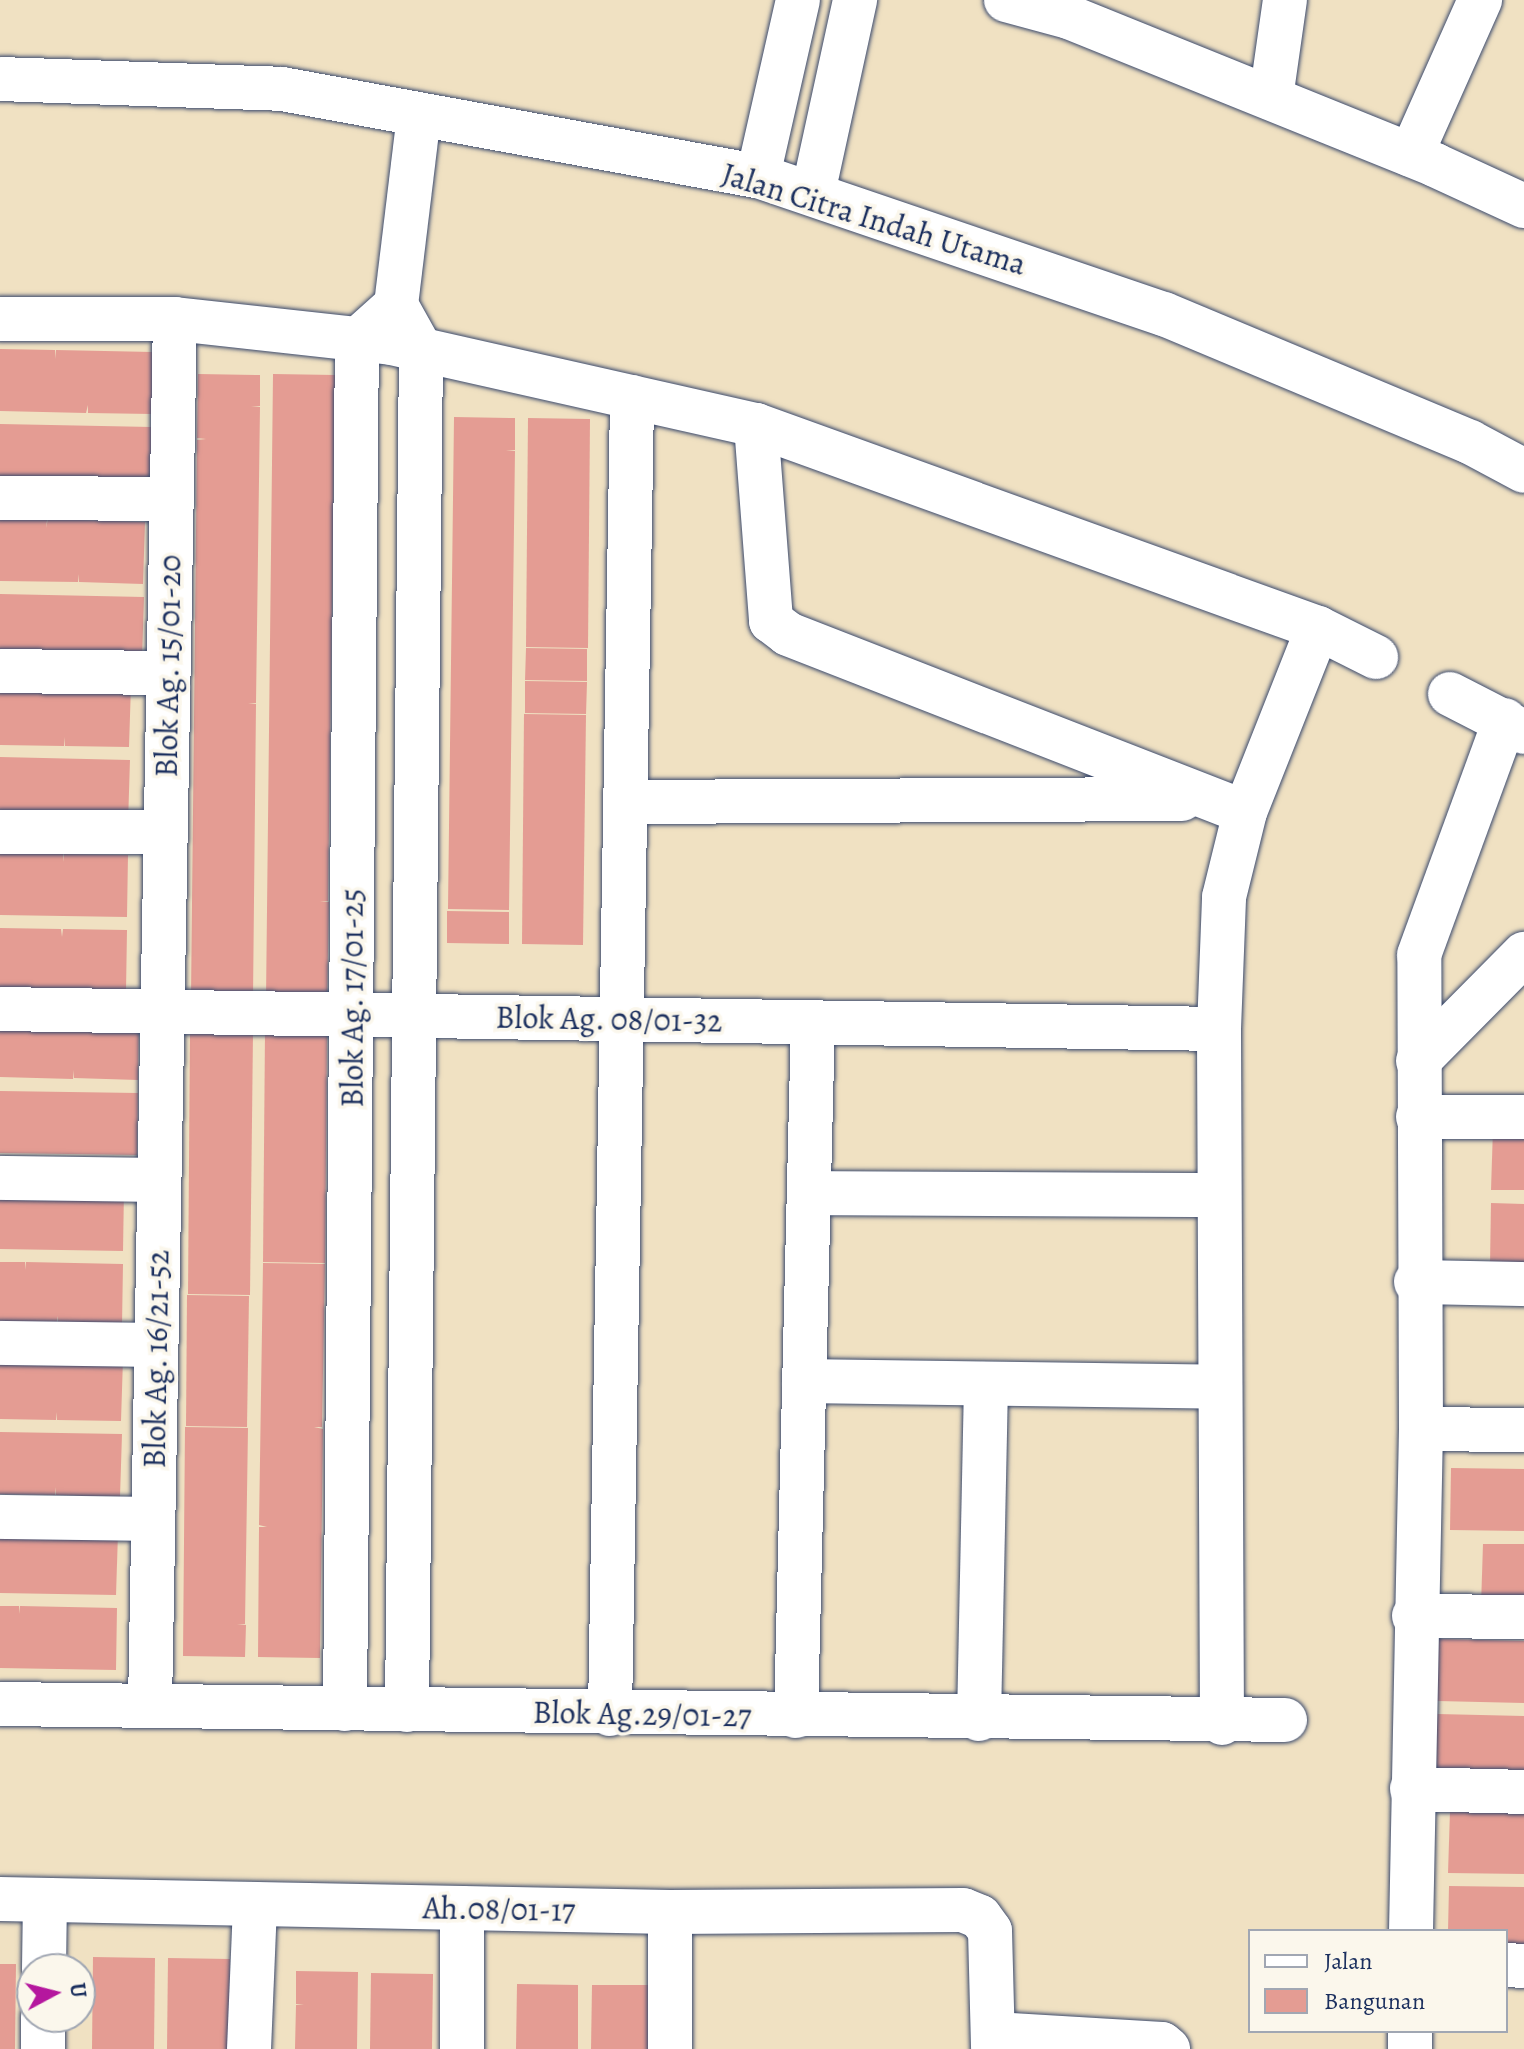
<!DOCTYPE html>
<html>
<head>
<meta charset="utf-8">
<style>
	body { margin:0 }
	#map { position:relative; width:1524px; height:2049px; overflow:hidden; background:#f0e1c2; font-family:Alegreya,serif }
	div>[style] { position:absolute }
	.building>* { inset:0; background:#e49c93 }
	.roads { filter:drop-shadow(0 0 2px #3b4a6d) drop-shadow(0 0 2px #3b4a6d) }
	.minor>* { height:44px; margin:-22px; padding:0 22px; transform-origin:22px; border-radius:22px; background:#fff }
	span { translate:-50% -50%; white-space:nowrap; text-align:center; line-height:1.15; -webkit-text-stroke:7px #fbf7ec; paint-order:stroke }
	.street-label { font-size:32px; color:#1b2f5e }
	.legend { position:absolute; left:1248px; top:1929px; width:260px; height:104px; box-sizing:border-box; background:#fbf7ec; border:2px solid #a1a7b3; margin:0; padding:10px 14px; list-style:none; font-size:24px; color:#1b2f5e }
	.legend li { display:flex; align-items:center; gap:16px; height:40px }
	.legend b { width:40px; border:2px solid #a1a7b3 }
	.north { position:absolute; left:16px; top:1953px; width:80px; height:80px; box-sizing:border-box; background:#fbf7ec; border:2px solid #a1a7b3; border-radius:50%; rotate:83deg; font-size:22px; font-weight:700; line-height:32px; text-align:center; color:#1b2f5e }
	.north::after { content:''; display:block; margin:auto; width:28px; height:36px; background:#b5179e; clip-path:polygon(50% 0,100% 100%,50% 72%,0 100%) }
</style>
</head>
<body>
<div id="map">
	<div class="building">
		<i style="clip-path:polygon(0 349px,55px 350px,56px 359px,56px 350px,153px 352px,152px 414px,88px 413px,88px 405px,86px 413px,0 411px)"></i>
		<i style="clip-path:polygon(198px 374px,260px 375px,260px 406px,251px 406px,260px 407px,256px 703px,248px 703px,256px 704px,253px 999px,191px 998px,197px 440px,206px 439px,197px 438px)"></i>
		<i style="clip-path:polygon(273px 374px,335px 375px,328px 901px,320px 902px,329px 902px,327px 1000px,266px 999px)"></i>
		<i style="clip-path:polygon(454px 417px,515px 418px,515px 450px,506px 450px,515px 451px,509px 910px,448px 909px)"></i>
		<i style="clip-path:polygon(528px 418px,590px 419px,588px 648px,526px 647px)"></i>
		<i style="clip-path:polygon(0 424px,152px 427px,151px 490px,0 487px)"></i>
		<i style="clip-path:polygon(0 519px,47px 520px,46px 528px,48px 519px,145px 522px,143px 584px,79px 582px,79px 574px,78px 582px,0 581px)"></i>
		<i style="clip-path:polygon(0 594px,144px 597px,142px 659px,78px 658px,77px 649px,77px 658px,0 656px)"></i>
		<i style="clip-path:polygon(526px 648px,587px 649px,587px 681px,525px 680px)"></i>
		<i style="clip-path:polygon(525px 681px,587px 682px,586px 714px,525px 713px)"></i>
		<i style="clip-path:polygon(0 682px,131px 685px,129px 747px,65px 746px,64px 737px,64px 746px,0 745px)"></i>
		<i style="clip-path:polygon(524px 714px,586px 715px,583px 945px,522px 944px)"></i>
		<i style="clip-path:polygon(0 757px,130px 760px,128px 823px,0 820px)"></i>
		<i style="clip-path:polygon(0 853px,63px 854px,64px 862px,64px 854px,128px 855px,127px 917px,0 915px)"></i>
		<i style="clip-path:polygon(447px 911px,509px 912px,509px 944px,447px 943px)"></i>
		<i style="clip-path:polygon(0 928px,61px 929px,62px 937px,63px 929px,127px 930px,126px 992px,0 990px)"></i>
		<i style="clip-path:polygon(0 1015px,139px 1018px,138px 1080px,74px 1078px,74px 1070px,73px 1079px,0 1077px)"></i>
		<i style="clip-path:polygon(190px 1032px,253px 1033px,250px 1295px,188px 1294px)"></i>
		<i style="clip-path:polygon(265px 1032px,327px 1033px,325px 1263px,263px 1262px)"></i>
		<i style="clip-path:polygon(0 1091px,138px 1093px,137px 1155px,0 1153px)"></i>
		<i style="clip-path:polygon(1493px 1128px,1524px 1128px,1524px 1190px,1491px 1190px)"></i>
		<i style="clip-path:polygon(0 1186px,124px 1189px,123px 1251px,0 1249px)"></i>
		<i style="clip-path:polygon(1491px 1203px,1524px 1204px,1524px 1266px,1490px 1265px)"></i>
		<i style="clip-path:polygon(0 1262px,25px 1262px,26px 1270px,26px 1262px,123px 1264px,122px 1326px,58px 1325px,58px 1316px,56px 1325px,0 1324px)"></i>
		<i style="clip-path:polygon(263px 1263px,325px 1264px,322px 1427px,314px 1427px,323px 1429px,320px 1658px,258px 1657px,259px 1527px,267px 1527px,259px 1525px)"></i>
		<i style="clip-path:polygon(187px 1295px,249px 1296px,247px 1427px,186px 1426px)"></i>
		<i style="clip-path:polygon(0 1356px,123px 1359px,121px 1421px,57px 1420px,56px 1412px,56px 1420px,0 1419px)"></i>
		<i style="clip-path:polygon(185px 1427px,248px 1428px,245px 1624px,237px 1624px,246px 1625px,245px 1657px,183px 1656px)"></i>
		<i style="clip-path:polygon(0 1432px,122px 1434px,120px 1497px,56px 1495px,56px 1487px,55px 1495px,0 1494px)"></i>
		<i style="clip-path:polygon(1451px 1468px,1524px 1469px,1524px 1531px,1450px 1530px)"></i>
		<i style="clip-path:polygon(0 1530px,118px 1533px,116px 1595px,0 1593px)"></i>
		<i style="clip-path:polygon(1483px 1544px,1524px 1544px,1524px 1607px,1481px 1606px)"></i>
		<i style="clip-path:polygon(0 1606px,19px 1606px,20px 1614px,20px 1606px,117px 1608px,116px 1670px,0 1668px)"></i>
		<i style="clip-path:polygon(1438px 1639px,1524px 1641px,1524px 1703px,1437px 1701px)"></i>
		<i style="clip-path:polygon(1437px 1714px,1524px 1716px,1524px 1778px,1436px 1777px)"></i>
		<i style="clip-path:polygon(1450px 1811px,1524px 1812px,1524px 1874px,1448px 1873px)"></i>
		<i style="clip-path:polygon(1449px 1886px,1524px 1887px,1524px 1950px,1506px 1950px,1506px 1931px,1448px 1931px)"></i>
		<i style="clip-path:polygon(93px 1957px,155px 1958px,154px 2049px,92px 2049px)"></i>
		<i style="clip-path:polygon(168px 1958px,230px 1959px,229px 2049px,167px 2049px)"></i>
		<i style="clip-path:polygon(0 1964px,16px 1964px,15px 2049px,0 2049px)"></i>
		<i style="clip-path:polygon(296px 1971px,358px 1972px,357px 2049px,295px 2049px,296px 2005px,304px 2004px,296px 2004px)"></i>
		<i style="clip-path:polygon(371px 1973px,433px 1974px,432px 2049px,370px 2049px)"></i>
		<i style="clip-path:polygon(517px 1984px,578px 1985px,578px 2049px,516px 2049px)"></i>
		<i style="clip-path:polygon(592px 1985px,653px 1985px,653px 2049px,591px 2049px)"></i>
	</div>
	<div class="roads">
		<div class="minor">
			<i style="left:1006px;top:0;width:65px;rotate:15.1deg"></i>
			<i style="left:1069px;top:17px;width:395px;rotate:22deg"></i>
			<i style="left:1435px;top:165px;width:98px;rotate:24.7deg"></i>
			<i style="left:0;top:79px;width:282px;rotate:2deg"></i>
			<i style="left:282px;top:89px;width:484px;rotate:10.4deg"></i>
			<i style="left:758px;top:176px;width:429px;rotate:18.8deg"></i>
			<i style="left:1164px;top:314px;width:332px;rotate:22.7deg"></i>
			<i style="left:1470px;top:442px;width:61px;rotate:28.2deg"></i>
			<i style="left:1271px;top:98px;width:99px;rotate:-81.9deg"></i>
			<i style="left:1411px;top:155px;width:170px;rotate:-66deg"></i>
			<i style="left:758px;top:176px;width:180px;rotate:-77.2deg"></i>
			<i style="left:813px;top:193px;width:198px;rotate:-77.7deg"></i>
			<i style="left:396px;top:305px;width:192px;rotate:-83.1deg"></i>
			<i style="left:0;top:319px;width:175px"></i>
			<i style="left:175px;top:319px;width:218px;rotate:6.3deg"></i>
			<i style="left:392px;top:343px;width:373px;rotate:12.7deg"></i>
			<i style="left:756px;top:425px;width:598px;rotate:19.86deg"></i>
			<i style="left:1318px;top:628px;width:65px;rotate:26.6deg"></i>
			<i style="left:756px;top:425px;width:197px;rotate:85.6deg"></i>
			<i style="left:771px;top:621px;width:21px;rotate:37deg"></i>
			<i style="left:788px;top:634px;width:490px;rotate:21.3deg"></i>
			<i style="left:0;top:498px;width:171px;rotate:0.3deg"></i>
			<i style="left:0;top:671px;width:168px;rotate:0.7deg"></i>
			<i style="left:1450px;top:694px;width:83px;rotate:27.2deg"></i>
			<i style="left:625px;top:802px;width:557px;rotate:-0.31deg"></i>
			<i style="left:0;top:832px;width:165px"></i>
			<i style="left:0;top:1009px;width:1219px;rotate:0.94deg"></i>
			<i style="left:1418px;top:1061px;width:151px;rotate:-45.3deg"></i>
			<i style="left:1418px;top:1117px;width:106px"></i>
			<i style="left:0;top:1178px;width:159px;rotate:0.7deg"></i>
			<i style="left:809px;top:1193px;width:410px;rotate:0.3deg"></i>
			<i style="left:1416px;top:1282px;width:108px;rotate:1.1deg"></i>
			<i style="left:0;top:1343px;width:156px;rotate:0.7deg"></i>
			<i style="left:804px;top:1381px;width:416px;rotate:0.8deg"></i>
			<i style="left:1421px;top:1429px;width:103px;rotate:0.6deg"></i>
			<i style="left:0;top:1517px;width:153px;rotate:0.7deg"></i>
			<i style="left:1414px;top:1616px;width:110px;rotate:0.5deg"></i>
			<i style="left:0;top:1704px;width:1285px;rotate:0.71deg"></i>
			<i style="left:150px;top:1706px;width:1387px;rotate:-88.97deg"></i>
			<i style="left:345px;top:1709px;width:1369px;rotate:-89.5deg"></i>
			<i style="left:357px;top:340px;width:52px;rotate:-41.9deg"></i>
			<i style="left:396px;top:305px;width:51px;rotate:60.9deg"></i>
			<i style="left:421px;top:350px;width:1360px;rotate:90.59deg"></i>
			<i style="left:610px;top:1714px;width:1317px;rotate:-89.04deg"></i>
			<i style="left:796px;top:1716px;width:694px;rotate:-88.6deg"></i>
			<i style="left:979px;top:1719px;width:335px;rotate:-88.8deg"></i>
			<i style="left:1222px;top:1723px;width:694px;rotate:-90.25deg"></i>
			<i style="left:1219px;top:1029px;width:132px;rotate:-87.8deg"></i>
			<i style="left:1224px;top:897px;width:88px;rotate:-76.1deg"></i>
			<i style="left:1245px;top:812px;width:198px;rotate:-68.4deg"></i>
			<i style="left:1412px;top:1789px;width:112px;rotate:1.5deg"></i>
			<i style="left:0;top:1899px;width:670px;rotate:1.11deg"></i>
			<i style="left:670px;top:1912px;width:293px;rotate:-0.4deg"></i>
			<i style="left:963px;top:1910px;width:18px;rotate:22deg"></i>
			<i style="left:980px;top:1917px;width:17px;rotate:54deg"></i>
			<i style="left:990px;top:1931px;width:118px;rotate:88.5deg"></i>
			<i style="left:462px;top:1908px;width:141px;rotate:90deg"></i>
			<i style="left:670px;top:1912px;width:137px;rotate:90deg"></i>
			<i style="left:1411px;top:1931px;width:502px;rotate:-88.86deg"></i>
			<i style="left:1421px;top:1429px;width:474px;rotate:-90.2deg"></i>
			<i style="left:1419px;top:955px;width:250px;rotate:-69.9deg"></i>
			<i style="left:1506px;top:1965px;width:18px;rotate:3deg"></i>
			<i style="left:44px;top:1969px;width:69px;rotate:-89.2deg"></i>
			<i style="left:994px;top:2034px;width:168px;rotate:3.4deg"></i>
			<i style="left:1162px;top:2044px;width:8px;rotate:40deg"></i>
			<i style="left:43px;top:2049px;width:32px;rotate:-90deg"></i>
			<i style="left:249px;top:2049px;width:145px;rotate:-87.6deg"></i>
			<i style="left:1410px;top:2049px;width:18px;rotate:-90deg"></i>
		</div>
	</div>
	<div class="street-label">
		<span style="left:874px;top:219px;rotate:17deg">Jalan Citra Indah Utama</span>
		<span style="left:168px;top:666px;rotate:-89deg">Blok Ag. 15/01-20</span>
		<span style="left:352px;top:998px;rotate:-90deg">Blok Ag. 17/01-25</span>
		<span style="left:609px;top:1019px;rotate:1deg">Blok Ag. 08/01-32</span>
		<span style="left:156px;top:1359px;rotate:-89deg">Blok Ag. 16/21-52</span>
		<span style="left:642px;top:1714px;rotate:1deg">Blok Ag.29/01-27</span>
		<span style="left:499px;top:1909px;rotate:1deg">Ah.08/01-17</span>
	</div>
	<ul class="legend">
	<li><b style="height:10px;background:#fff"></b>Jalan</li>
	<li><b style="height:22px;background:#e49c93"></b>Bangunan</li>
	</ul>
	<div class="north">U</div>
</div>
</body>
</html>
